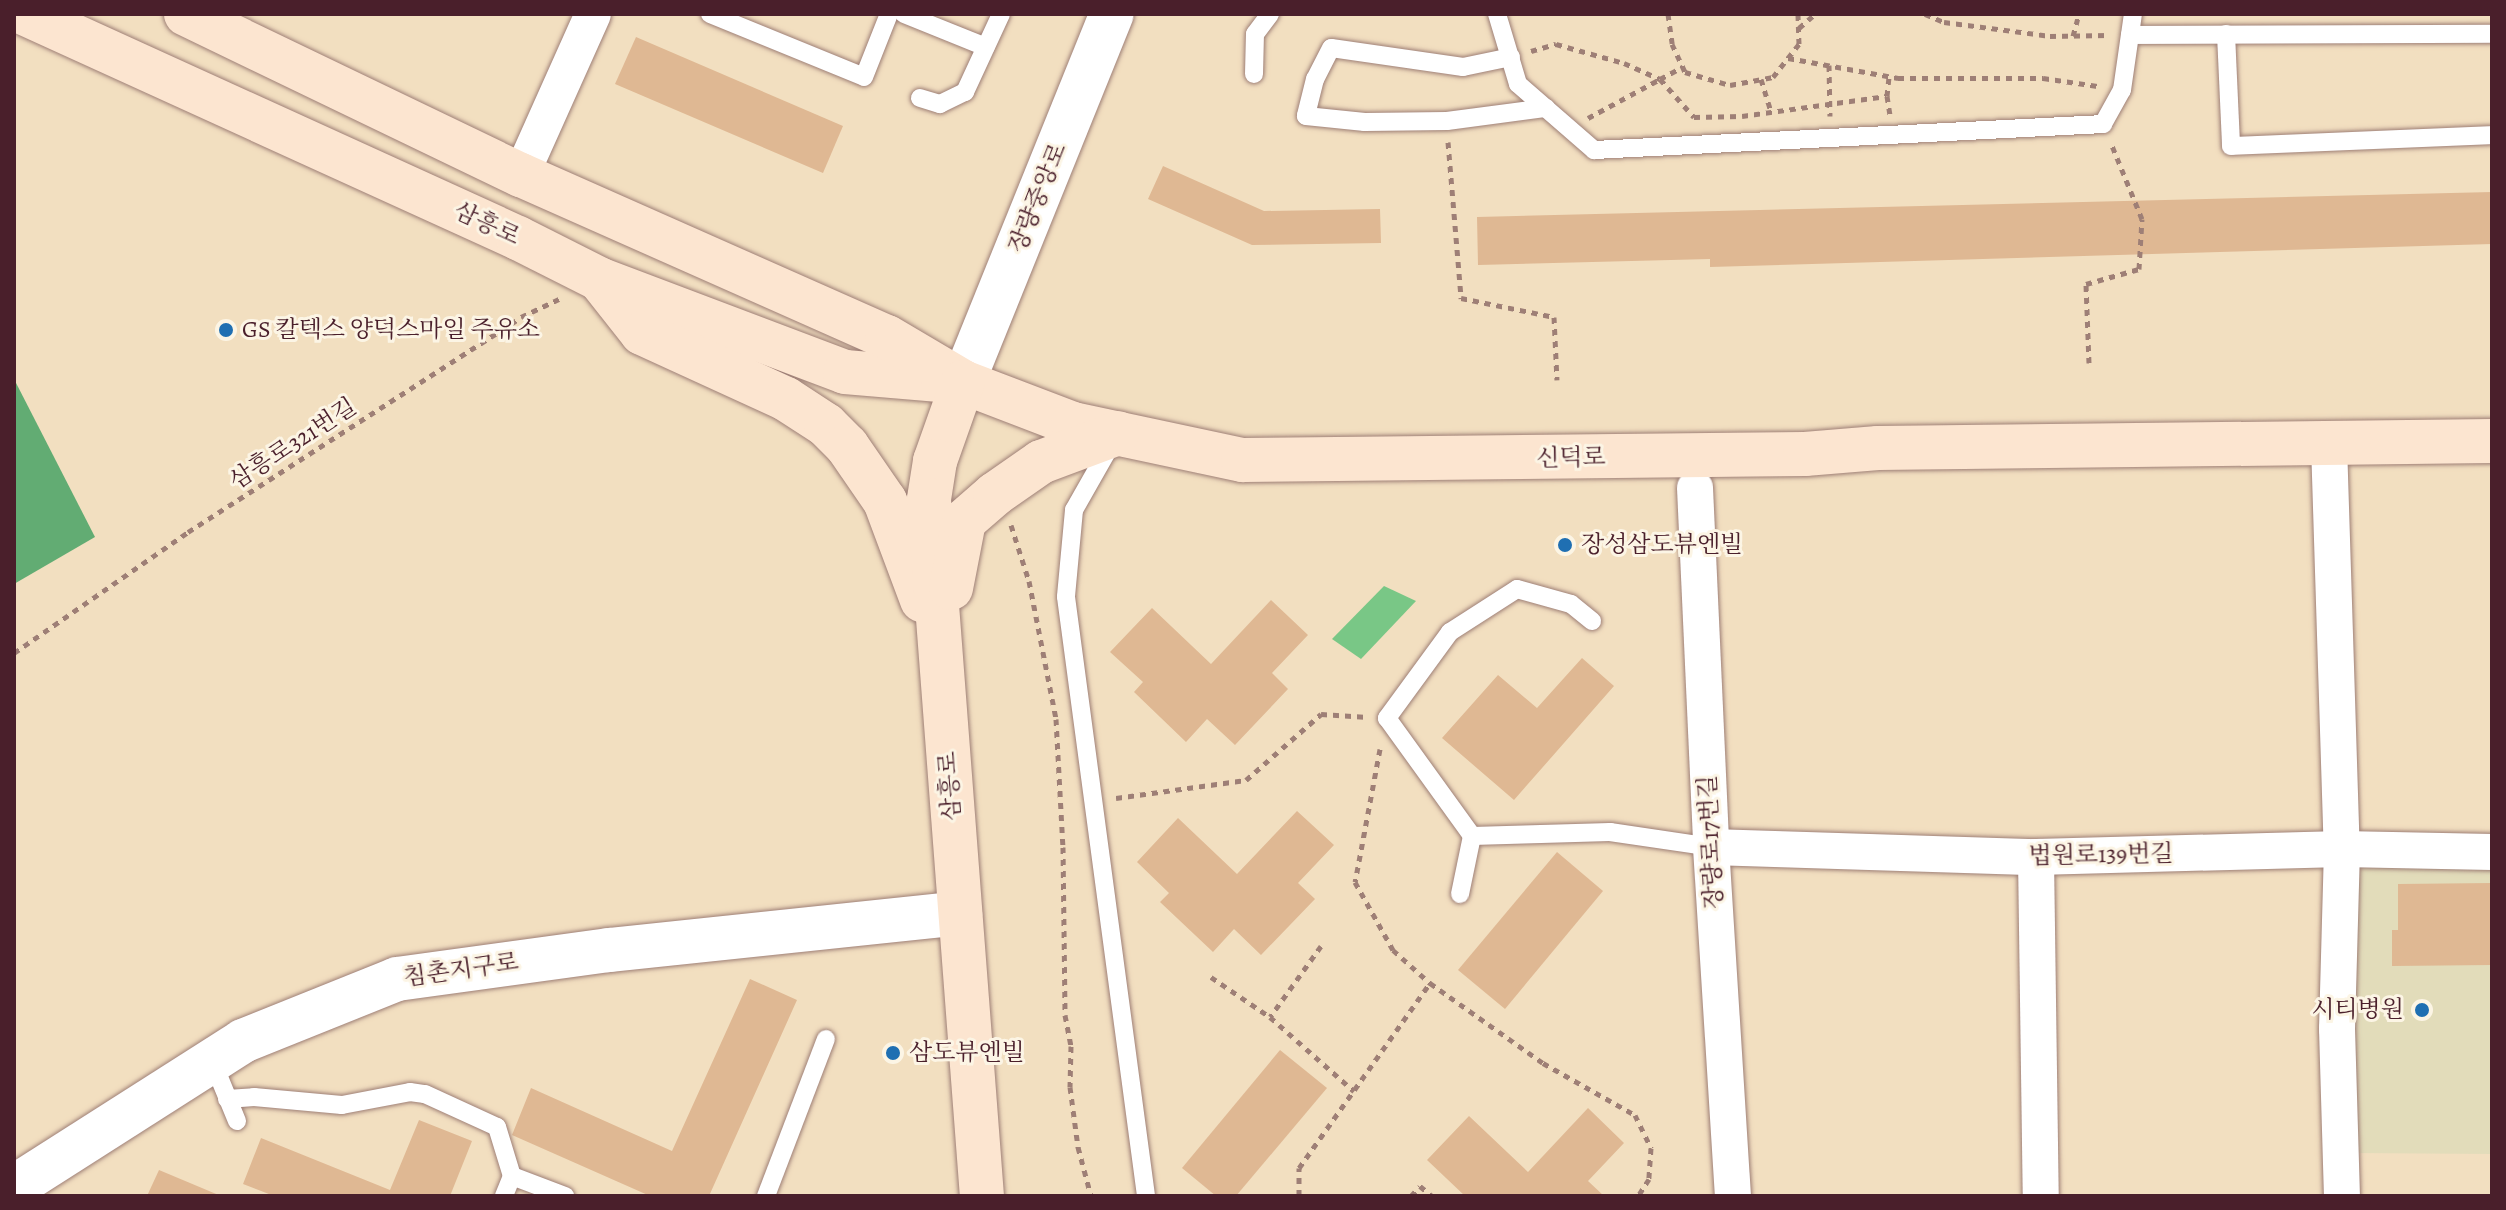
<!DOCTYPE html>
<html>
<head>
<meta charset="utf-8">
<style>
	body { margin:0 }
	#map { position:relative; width:2506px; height:1210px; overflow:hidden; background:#f2dfc0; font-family:Alegreya,"Noto Serif KR",serif }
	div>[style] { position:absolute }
	.built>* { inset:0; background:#e2dcba }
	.green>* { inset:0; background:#79c786 }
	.forest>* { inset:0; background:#62ac73 }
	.building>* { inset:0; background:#dfb893 }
	.path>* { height:5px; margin-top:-2.5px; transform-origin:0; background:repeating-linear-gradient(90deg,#9e7f76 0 6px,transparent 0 12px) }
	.roads { filter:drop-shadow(0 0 2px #9e7f76) drop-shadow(0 0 2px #9e7f76) }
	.service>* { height:18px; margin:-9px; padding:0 9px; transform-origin:9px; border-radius:9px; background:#fff }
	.minor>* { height:36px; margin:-18px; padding:0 18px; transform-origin:18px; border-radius:18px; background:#fff }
	.tertiary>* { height:44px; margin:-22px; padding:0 22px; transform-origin:22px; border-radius:22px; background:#fff }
	.secondary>* { height:44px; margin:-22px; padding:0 22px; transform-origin:22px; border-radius:22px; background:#fce5d0 }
	.dots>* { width:22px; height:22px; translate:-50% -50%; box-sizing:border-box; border:4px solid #fcf5e5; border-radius:50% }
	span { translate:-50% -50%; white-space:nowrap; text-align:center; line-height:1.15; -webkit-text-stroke:6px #fcf5e5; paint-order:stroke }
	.street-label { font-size:24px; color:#4a1f2b }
	.poi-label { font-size:24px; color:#4a1f2b }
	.left { translate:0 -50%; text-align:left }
	.right { translate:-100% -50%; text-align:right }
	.frame { position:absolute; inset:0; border:16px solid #4a1f2b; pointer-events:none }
</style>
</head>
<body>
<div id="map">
	<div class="built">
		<i style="clip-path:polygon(2354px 865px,2492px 866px,2492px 1154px,2351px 1153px)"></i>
	</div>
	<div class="green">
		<i style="clip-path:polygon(1384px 586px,1416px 601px,1361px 659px,1332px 639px)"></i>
	</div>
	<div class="forest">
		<i style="clip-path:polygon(14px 379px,95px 537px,14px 584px)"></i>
	</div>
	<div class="building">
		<i style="clip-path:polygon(636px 37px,843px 126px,823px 173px,615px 84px)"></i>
		<i style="clip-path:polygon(1163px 166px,1264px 211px,1380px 209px,1381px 243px,1252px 245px,1148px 199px)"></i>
		<i style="clip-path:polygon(2492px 192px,2492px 244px,1710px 267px,1710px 259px,1478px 265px,1477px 217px)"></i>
		<i style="clip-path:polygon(1271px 600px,1308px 635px,1272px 673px,1288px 689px,1235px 745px,1207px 719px,1186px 742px,1134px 692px,1143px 682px,1110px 652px,1152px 608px,1211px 664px)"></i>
		<i style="clip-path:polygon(1582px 658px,1614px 686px,1514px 800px,1442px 738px,1498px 675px,1537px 708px)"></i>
		<i style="clip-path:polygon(1297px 811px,1334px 845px,1298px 883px,1315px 899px,1261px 955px,1234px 929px,1213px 952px,1160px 902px,1169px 893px,1137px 862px,1178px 818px,1237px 874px)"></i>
		<i style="clip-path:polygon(1557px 852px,1603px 891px,1505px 1009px,1458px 970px)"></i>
		<i style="clip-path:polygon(2492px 883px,2492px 965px,2392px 966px,2392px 930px,2398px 930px,2398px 884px)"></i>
		<i style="clip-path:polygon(750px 979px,797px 1000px,709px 1196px,650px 1196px,512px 1135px,531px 1088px,672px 1151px)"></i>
		<i style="clip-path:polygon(1280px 1050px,1327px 1088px,1236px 1196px,1216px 1196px,1182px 1168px)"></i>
		<i style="clip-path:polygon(1588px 1108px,1624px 1143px,1588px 1181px,1604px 1196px,1465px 1196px,1427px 1160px,1469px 1116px,1528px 1172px)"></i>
		<i style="clip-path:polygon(419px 1120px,472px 1141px,450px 1196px,274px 1196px,243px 1184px,261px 1138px,390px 1190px)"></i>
		<i style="clip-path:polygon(159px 1170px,221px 1196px,147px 1196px)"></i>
	</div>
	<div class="path">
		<i style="left:1668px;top:14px;width:30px;rotate:82deg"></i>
		<i style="left:1672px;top:44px;width:31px;rotate:65deg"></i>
		<i style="left:1685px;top:72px;width:47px;rotate:16.1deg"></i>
		<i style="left:1730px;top:85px;width:44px;rotate:-10.5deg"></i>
		<i style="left:1773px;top:77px;width:42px;rotate:-51.8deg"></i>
		<i style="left:1799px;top:44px;width:30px;rotate:-92deg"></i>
		<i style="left:1925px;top:14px;width:21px;rotate:23deg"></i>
		<i style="left:1944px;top:22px;width:107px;rotate:7.5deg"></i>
		<i style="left:2050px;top:36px;width:59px;rotate:-1deg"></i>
		<i style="left:1799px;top:28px;width:21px;rotate:-41deg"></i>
		<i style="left:2073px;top:36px;width:23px;rotate:-75deg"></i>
		<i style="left:1531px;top:51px;width:26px;rotate:-16deg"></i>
		<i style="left:1556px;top:44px;width:71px;rotate:15.6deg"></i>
		<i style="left:1624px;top:63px;width:39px;rotate:24deg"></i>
		<i style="left:1660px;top:79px;width:26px;rotate:-28deg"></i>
		<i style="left:1788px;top:58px;width:112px;rotate:10.3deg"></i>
		<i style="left:1898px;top:78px;width:145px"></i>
		<i style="left:2043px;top:78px;width:55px;rotate:8.4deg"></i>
		<i style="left:1829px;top:65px;width:51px;rotate:88.9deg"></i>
		<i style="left:1761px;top:79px;width:34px;rotate:73deg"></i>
		<i style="left:1887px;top:96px;width:19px;rotate:81deg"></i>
		<i style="left:1588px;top:118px;width:82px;rotate:-28.4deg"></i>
		<i style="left:1660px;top:79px;width:51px;rotate:48.2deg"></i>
		<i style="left:1694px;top:117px;width:48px;rotate:-1.2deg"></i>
		<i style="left:1742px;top:116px;width:146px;rotate:-7.9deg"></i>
		<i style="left:1887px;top:96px;width:20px;rotate:-84deg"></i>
		<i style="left:1448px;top:142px;width:157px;rotate:85.2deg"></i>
		<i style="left:1461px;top:298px;width:95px;rotate:11.5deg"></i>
		<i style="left:1554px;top:317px;width:63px;rotate:87.3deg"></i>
		<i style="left:2089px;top:363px;width:79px;rotate:-92.2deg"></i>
		<i style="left:2086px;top:284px;width:55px;rotate:-15.8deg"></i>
		<i style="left:2139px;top:269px;width:50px;rotate:-86.6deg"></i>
		<i style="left:2142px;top:219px;width:82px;rotate:-112.2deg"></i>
		<i style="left:1011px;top:525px;width:59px;rotate:72.2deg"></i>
		<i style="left:1029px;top:581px;width:141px;rotate:78.9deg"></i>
		<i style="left:1056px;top:719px;width:128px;rotate:86.9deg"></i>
		<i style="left:1063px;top:847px;width:168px;rotate:89.3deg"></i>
		<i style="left:1065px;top:1015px;width:32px;rotate:79deg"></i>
		<i style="left:1071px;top:1046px;width:41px;rotate:91.4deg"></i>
		<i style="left:1070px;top:1087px;width:61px;rotate:82.4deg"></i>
		<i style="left:1078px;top:1147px;width:51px;rotate:75.1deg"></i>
		<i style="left:14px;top:653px;width:212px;rotate:-34.8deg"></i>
		<i style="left:188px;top:532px;width:396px;rotate:-32.8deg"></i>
		<i style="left:521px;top:317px;width:42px;rotate:-25.3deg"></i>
		<i style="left:1380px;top:749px;width:135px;rotate:100.6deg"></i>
		<i style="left:1355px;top:882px;width:78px;rotate:60.8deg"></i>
		<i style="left:1393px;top:950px;width:50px;rotate:41.7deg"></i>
		<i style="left:1430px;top:983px;width:138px;rotate:35.3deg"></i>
		<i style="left:1543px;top:1063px;width:106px;rotate:29.5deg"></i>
		<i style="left:1635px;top:1115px;width:37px;rotate:64deg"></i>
		<i style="left:1651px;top:1148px;width:31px;rotate:94deg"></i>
		<i style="left:1649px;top:1179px;width:20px;rotate:123deg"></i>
		<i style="left:1116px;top:798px;width:131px;rotate:-7.9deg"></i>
		<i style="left:1246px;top:780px;width:100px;rotate:-41.3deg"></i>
		<i style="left:1321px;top:714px;width:47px;rotate:3.7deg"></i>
		<i style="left:1321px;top:946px;width:87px;rotate:125.7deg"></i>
		<i style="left:1270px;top:1017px;width:112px;rotate:41.4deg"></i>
		<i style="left:1211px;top:977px;width:71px;rotate:34.1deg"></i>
		<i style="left:1299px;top:1196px;width:28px;rotate:-90deg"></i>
		<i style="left:1299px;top:1168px;width:227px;rotate:-54.7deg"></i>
		<i style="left:1411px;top:1196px;width:13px;rotate:-48deg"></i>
		<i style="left:1420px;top:1186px;width:16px;rotate:40deg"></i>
	</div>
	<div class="roads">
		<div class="service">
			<i style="left:710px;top:14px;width:166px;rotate:22.2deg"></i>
			<i style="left:864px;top:77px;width:68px;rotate:-68.4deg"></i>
			<i style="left:904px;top:14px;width:88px;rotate:21.9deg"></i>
			<i style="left:1497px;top:14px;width:73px;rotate:73.3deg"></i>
			<i style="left:1518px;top:84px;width:101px;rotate:41deg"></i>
			<i style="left:1594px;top:150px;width:510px;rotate:-2.92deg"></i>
			<i style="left:2103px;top:124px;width:39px;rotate:-61deg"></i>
			<i style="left:2122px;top:90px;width:77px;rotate:-81.8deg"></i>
			<i style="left:2226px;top:34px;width:112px;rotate:87.4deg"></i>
			<i style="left:2231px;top:146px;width:261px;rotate:-2.4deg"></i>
			<i style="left:2130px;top:35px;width:362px;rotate:-0.2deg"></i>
			<i style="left:1511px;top:57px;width:49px;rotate:168.2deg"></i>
			<i style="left:1463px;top:67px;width:133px;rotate:-171.8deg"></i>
			<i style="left:1331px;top:48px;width:35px;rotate:117deg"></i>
			<i style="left:1315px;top:79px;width:38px;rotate:104deg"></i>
			<i style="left:1306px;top:116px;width:59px;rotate:5.8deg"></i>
			<i style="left:1365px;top:122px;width:82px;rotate:-0.7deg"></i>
			<i style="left:1447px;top:121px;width:100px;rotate:-7.5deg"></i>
			<i style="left:1254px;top:74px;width:40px;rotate:-88.6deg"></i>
			<i style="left:1255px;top:34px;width:25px;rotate:-53deg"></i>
			<i style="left:920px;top:98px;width:21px;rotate:17deg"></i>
			<i style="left:940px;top:104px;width:28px;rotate:-26deg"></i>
			<i style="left:965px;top:92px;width:86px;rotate:-65.2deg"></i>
			<i style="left:1112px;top:443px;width:77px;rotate:119.6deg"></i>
			<i style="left:1074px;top:510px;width:87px;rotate:95.3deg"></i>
			<i style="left:1066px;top:597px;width:604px;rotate:82.39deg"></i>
			<i style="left:1592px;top:621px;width:27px;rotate:-141deg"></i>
			<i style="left:1571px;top:604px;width:56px;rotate:-164.5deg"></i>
			<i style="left:1517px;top:589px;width:80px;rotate:147.3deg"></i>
			<i style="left:1450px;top:632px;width:107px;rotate:126.2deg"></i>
			<i style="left:1387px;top:718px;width:145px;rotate:54.2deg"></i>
			<i style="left:1472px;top:836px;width:138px;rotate:-1.7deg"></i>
			<i style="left:1610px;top:832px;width:102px;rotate:8.4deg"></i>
			<i style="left:1460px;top:894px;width:59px;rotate:-78.3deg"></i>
			<i style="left:212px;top:1060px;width:66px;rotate:67.7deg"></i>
			<i style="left:227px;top:1099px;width:27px;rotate:-4deg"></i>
			<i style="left:254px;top:1097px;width:88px;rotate:5.2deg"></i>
			<i style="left:342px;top:1105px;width:69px;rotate:-10.8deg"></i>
			<i style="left:410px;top:1092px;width:15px;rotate:8deg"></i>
			<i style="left:425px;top:1094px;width:79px;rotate:24.6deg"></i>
			<i style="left:497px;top:1127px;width:51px;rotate:73deg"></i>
			<i style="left:512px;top:1176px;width:22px;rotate:112deg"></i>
			<i style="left:512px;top:1176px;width:57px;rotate:20.7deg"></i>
			<i style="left:766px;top:1196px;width:168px;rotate:-69.1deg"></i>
		</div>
		<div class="minor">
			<i style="left:521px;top:175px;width:176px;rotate:-65.9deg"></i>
			<i style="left:2329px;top:444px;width:405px;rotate:88.2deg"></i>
			<i style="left:2342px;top:849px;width:180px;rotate:91.6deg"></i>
			<i style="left:2337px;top:1029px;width:167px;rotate:88.3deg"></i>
			<i style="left:1695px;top:488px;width:359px;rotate:87.4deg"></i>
			<i style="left:1711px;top:847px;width:350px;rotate:86.4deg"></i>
			<i style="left:1711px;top:847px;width:325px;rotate:1.8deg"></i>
			<i style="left:2036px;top:857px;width:306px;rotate:-1.5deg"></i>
			<i style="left:2342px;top:849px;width:150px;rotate:1.1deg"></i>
			<i style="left:2036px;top:857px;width:339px;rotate:89.2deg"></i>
		</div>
		<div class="tertiary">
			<i style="left:963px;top:382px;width:397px;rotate:-68deg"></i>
			<i style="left:14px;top:1187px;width:272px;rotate:-32.5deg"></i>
			<i style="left:243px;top:1041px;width:166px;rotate:-21.9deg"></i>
			<i style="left:397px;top:979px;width:214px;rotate:-7.8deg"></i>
			<i style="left:609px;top:950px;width:353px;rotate:-6deg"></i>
		</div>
		<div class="secondary">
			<i style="left:26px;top:14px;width:541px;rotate:24.48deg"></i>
			<i style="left:518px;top:238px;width:91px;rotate:26.8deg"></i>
			<i style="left:599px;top:279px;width:263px;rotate:20.7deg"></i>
			<i style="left:845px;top:372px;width:107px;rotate:4.8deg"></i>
			<i style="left:186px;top:14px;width:372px;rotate:25.7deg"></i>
			<i style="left:521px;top:175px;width:400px;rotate:23.9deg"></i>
			<i style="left:887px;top:337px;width:88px;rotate:30.6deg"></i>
			<i style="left:963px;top:382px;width:118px;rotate:20.9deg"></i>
			<i style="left:1073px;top:424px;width:174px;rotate:12deg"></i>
			<i style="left:1243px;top:460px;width:562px;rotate:-0.61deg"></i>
			<i style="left:1805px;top:454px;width:73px;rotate:-4.7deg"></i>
			<i style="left:1878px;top:448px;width:614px;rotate:-0.65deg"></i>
			<i style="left:601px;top:281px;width:66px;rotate:51.7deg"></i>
			<i style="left:642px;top:333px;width:158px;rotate:24.6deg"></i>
			<i style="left:786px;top:399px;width:48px;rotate:33deg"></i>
			<i style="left:826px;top:425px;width:30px;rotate:45deg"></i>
			<i style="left:847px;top:446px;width:67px;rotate:55.4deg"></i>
			<i style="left:885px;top:501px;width:106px;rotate:69.5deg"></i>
			<i style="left:963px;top:382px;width:84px;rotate:109.5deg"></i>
			<i style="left:935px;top:461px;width:39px;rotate:99deg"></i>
			<i style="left:929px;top:500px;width:698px;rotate:85.65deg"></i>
			<i style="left:951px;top:588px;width:68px;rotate:-79deg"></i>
			<i style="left:964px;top:521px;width:41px;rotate:-41.1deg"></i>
			<i style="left:995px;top:494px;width:56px;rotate:-34.8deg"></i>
			<i style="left:1041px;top:462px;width:82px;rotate:-20.6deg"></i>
		</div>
	</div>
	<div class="dots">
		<i style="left:226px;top:330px;background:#1f6fb2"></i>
		<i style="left:1565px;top:545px;background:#1f6fb2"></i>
		<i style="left:2422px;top:1010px;background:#1f6fb2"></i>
		<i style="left:893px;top:1053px;background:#1f6fb2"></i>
	</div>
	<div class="street-label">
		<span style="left:1038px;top:198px;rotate:-68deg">장량중앙로</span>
		<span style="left:487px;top:224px;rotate:25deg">삼흥로</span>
		<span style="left:293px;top:444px;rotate:-33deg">삼흥로321번길</span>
		<span style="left:1571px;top:458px;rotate:-1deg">신덕로</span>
		<span style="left:950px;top:786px;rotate:-94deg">삼흥로</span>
		<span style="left:1711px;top:842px;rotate:-93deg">장량로17번길</span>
		<span style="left:2101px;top:855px;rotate:-1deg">법원로139번길</span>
		<span style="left:461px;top:970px;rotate:-8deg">침촌지구로</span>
	</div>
	<div class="poi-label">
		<span class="left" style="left:242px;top:330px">GS 칼텍스 양덕스마일 주유소</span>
		<span class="left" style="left:1581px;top:545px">장성삼도뷰엔빌</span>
		<span class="right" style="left:2404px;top:1010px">시티병원</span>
		<span class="left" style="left:909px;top:1053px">삼도뷰엔빌</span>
	</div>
	<div class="frame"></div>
</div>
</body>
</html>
